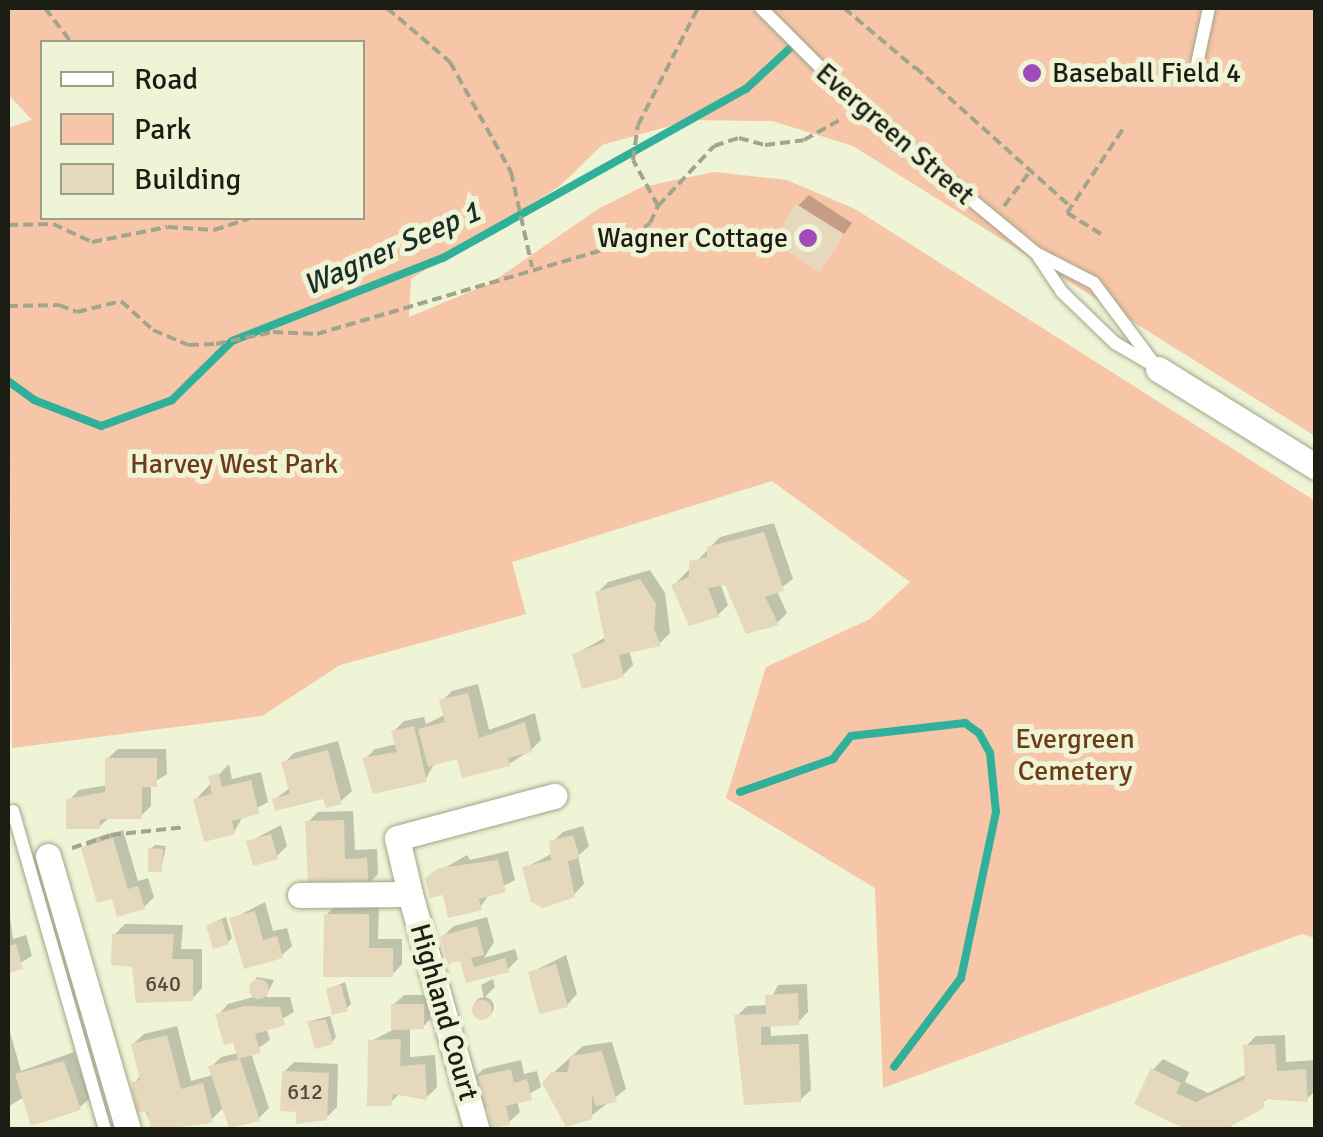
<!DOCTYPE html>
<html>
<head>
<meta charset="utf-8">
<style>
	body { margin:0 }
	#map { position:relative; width:1323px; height:1137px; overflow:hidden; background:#eff4d6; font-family:Signika,sans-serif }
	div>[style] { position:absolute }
	.green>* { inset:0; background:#f7c5a7 }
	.shadow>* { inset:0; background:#0003 }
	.round { border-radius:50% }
	.stream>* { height:8px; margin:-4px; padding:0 4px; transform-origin:4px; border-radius:4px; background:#30b099 }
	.building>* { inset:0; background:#e6d8bc }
	.path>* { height:4px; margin-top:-2px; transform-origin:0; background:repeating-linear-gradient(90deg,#a1a58e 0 10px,transparent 0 15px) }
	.roads { filter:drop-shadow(0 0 2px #a1a589) drop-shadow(0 0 2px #a1a589) }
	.service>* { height:12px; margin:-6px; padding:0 6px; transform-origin:6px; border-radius:6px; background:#fff }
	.minor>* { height:25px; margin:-12.5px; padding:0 12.5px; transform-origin:12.5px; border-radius:12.5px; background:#fff }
	.dots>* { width:28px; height:28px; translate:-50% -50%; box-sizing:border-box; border:5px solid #eff4d6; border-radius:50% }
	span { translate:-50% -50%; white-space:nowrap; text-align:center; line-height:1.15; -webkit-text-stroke:10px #eff4d6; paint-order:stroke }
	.number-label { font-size:22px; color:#4e4c3d }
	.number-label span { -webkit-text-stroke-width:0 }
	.poi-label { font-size:28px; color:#1c1e13 }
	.left { translate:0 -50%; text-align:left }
	.right { translate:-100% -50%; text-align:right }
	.street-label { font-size:28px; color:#1c1e13 }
	.park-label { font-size:28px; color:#6e3b18 }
	.water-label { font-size:30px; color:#1a2f2a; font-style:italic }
	.frame { position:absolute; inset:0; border:10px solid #1c1e13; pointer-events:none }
	.legend { position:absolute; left:40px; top:40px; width:325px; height:180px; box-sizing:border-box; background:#eff4d6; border:2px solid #9b9e88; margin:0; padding:12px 18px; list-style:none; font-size:30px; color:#1c1e13 }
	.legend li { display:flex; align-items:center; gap:20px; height:50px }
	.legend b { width:50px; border:2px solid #9b9e88 }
</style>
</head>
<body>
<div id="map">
	<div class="green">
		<i style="clip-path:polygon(evenodd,8px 8px,1315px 8px,1315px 436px,853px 146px,772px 121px,691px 120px,602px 145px,560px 186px,411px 279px,409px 317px,491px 283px,598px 209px,642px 187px,714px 172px,787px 180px,855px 209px,1315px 501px,1315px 938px,1302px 934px,883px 1088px,875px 888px,726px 798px,766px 667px,870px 619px,910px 582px,772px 481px,512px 562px,526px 614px,340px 665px,262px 716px,12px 748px,8px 128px,32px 120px,8px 94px,8px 8px,42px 42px,362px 42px,362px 218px,42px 218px,42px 42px)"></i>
	</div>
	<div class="shadow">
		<i style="clip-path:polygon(809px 195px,852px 223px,819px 269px,798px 206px)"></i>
		<i style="clip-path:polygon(774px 523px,793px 579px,777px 591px,787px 613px,777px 623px,726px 582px,720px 583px,728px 605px,718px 615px,674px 585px,720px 537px)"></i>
		<i style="clip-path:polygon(650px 570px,665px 593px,670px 633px,660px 643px,629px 650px,633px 665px,623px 675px,575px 654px,606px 637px,597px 593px,608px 582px)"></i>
		<i style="clip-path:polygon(478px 684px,489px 730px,535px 713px,541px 740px,531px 750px,509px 764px,458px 756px,435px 762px,426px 779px,365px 759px,375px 749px,397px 744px,393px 732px,404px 721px,424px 717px,426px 724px,445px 715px,442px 701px,452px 691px)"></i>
		<i style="clip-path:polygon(338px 741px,352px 791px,341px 801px,325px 796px,275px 799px,290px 788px,284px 763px,294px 753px)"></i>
		<i style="clip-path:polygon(118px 749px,166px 749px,167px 774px,151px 784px,151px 806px,140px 817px,110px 817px,99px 827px,69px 800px,79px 790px,107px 785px,107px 759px)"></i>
		<i style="clip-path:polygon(229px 764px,232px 779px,261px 772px,268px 802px,243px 816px,234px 832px,196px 799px)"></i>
		<i style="clip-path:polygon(353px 811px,355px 850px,377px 849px,378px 874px,368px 884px,308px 822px,318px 812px)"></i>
		<i style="clip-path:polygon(281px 825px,287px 846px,276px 857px,249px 842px)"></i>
		<i style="clip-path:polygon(583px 826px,589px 846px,578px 856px,584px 884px,574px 894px,525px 868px,553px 853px,552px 842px,563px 832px)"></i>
		<i style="clip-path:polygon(123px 830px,138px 881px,148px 878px,154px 897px,144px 907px,113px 896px,83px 848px,94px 838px)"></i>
		<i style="clip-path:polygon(155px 845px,166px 846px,161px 870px,151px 849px)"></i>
		<i style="clip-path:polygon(508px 851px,515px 880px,490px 893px,480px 908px,427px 878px,467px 855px,470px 860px)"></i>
		<i style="clip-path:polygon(8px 901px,13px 939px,26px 935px,32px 956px,8px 970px)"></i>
		<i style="clip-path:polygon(265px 902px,273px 931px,287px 928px,292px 946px,281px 956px,232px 919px)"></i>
		<i style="clip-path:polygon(337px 905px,379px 905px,378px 939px,402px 939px,402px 964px,392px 975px,326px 915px)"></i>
		<i style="clip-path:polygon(226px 917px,232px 938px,228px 942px,208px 925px)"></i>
		<i style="clip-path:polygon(487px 917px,494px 942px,484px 958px,515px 949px,518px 959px,508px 969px,468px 980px,461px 958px,443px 936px,454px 926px)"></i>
		<i style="clip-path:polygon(125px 924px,183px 925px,181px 949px,202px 949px,202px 988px,192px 999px,134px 965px,114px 935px)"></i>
		<i style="clip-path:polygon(566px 955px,577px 994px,567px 1005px,530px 973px)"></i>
		<i style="clip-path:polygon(257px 977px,274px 980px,266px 997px,290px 997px,294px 1012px,266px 1028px,270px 1040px,251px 1053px,269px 1108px,259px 1118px,224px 1107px,211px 1120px,153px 1130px,134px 1083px,141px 1075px,133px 1044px,144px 1034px,177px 1026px,191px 1081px,213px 1075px,211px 1067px,221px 1057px,239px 1053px,218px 1015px,228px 1004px,264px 994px,250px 992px)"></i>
		<i style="clip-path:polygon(493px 979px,495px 987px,484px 998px,481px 985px)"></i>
		<i style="clip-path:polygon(345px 982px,351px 1004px,346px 1009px,329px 989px)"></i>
		<i style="clip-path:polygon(807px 984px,808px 1012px,798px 1022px,770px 1024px,771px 1036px,808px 1034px,811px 1090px,800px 1100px,737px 1016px,747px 1006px,768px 1005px,778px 985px)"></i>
		<i style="clip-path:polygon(404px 995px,433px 995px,433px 1016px,423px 1027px,410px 1027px,410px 1057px,435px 1055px,437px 1087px,427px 1097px,400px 1093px,390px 1103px,371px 1041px,393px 1030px,393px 1005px)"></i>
		<i class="round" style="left:474px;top:997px;width:20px;height:20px"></i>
		<i style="clip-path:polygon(330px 1016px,336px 1037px,332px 1042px,310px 1021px)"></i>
		<i style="clip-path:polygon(10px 1032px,21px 1071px,74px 1052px,90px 1098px,79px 1108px,24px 1097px,8px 1107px,8px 1117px)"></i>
		<i style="clip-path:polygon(1285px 1035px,1286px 1062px,1316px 1060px,1316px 1090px,1307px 1099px,1271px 1097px,1233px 1118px,1231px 1130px,1193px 1130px,1153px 1070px,1163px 1059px,1189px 1072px,1185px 1082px,1208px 1093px,1247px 1074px,1246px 1046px,1256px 1036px)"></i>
		<i style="clip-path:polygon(612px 1042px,626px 1089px,591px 1116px,553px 1073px,583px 1046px)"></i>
		<i style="clip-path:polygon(521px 1060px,524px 1074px,537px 1071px,541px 1087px,517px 1101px,520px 1112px,509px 1122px,473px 1079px,483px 1069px)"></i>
		<i style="clip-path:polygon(294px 1062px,338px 1064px,337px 1107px,326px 1118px,298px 1110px,284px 1072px)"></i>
	</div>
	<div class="stream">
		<i style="left:8px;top:381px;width:32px;rotate:36deg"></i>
		<i style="left:34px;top:400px;width:72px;rotate:21.2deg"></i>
		<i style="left:101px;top:426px;width:76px;rotate:-20.1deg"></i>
		<i style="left:172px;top:400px;width:84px;rotate:-44.5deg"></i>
		<i style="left:232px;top:341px;width:227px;rotate:-21.5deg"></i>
		<i style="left:443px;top:258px;width:347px;rotate:-29.2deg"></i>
		<i style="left:746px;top:89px;width:59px;rotate:-42.9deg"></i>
		<i style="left:740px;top:792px;width:99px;rotate:-19.5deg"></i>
		<i style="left:833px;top:759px;width:29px;rotate:-52deg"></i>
		<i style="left:851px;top:736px;width:115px;rotate:-6.5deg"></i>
		<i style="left:965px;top:723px;width:17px;rotate:36deg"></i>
		<i style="left:979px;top:733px;width:23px;rotate:61deg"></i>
		<i style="left:990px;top:753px;width:59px;rotate:84.2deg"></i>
		<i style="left:996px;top:812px;width:170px;rotate:101.9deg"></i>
		<i style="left:961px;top:978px;width:111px;rotate:127deg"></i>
	</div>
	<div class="building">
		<i style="clip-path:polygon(796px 204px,844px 234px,820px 272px,772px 242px)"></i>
		<i style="clip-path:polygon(764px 532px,784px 591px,765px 597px,779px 625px,746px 634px,725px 585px,708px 588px,719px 617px,689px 626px,671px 585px,689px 577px,689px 561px,707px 557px,707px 547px)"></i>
		<i style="clip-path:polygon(640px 579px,656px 604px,654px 629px,661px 646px,619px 655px,624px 677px,582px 689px,572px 654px,605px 642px,595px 592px)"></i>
		<i style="clip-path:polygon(468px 693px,479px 738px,525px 722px,532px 752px,508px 758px,510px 766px,462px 778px,457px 759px,428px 767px,418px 729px,445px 722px,439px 700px)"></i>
		<i style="clip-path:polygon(414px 726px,427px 782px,373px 794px,362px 758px,397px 752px,391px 731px)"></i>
		<i style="clip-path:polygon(328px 750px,342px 804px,326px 808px,323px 799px,275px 811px,272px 799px,290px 794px,281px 762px)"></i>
		<i style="clip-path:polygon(105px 758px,157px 758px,157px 787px,142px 787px,142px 819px,100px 819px,100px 829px,66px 829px,66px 799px,105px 792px)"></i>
		<i style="clip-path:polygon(219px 773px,222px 787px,251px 780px,259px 814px,232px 821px,235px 834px,204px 842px,193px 799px,212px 794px,208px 776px)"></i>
		<i style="clip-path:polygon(344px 820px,345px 859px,367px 858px,369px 887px,308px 882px,305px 821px)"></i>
		<i style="clip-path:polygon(271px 834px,278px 859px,253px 866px,246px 841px)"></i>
		<i style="clip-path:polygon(573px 835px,580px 858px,568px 861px,575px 897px,543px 908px,531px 902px,522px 867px,551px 860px,549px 841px)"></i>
		<i style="clip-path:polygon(113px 838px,128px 889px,138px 886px,145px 909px,117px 917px,112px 899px,97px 903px,81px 848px)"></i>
		<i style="clip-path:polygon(148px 848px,163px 849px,162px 872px,148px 872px)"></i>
		<i style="clip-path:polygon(498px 860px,506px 892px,479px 899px,482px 910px,448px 918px,443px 895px,430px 898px,425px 878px,439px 868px)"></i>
		<i style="clip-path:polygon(255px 911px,263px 940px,277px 936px,283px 958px,244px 969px,229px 918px)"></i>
		<i style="clip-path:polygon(324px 914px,369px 914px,369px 948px,393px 948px,393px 977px,323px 977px)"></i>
		<i style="clip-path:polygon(222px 920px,229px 944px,213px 949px,206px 925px)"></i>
		<i style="clip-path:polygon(477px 926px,484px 955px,471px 958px,474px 967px,505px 958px,509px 972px,466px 983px,460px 961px,448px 964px,440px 936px)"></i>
		<i style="clip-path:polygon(112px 934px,174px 934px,172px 959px,193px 959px,193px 1001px,136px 1003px,132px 967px,111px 965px)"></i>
		<i style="clip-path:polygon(16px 944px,23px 969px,8px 973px,8px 946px)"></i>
		<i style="clip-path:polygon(556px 964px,568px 1007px,539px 1014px,528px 972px)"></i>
		<i class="round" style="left:249px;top:979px;width:20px;height:20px"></i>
		<i style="clip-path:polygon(341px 985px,348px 1011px,332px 1015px,326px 988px)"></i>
		<i style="clip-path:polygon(798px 993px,799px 1025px,761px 1027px,761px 1045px,799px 1044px,801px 1102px,744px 1105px,734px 1015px,766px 1014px,765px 995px)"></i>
		<i class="round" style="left:472px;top:1000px;width:20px;height:20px"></i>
		<i style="clip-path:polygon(391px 1004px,424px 1004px,424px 1029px,391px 1030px)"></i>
		<i style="clip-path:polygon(244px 1006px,280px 1007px,285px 1025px,255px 1034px,261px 1053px,238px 1059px,233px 1042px,224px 1045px,215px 1014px)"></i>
		<i style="clip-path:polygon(326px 1020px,333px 1044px,315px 1049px,307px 1021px)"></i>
		<i style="clip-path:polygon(167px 1035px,181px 1089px,203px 1083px,213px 1123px,151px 1130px,147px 1111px,137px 1113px,131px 1082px,140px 1080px,131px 1044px)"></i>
		<i style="clip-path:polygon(401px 1039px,400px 1066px,425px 1064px,427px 1100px,393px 1094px,391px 1106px,367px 1106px,368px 1040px)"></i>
		<i style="clip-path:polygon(1275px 1044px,1277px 1071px,1306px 1069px,1308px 1102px,1264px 1099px,1264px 1108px,1224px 1130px,1187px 1130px,1134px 1104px,1151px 1068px,1181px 1083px,1176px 1093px,1196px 1102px,1245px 1079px,1243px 1045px)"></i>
		<i style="clip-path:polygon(602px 1051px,617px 1102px,596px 1106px,592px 1095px,592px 1119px,566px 1127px,542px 1083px,551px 1072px,568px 1072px,570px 1056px)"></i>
		<i style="clip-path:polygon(240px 1059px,260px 1121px,229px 1128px,208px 1066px)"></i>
		<i style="clip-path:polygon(64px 1061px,81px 1110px,31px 1126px,15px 1074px)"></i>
		<i style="clip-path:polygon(511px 1069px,514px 1083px,527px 1079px,532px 1100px,506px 1106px,510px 1125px,492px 1128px,487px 1108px,477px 1109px,470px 1078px)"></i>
		<i style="clip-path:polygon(282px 1071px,329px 1073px,327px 1120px,296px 1124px,296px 1112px,280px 1111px)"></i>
	</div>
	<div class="path">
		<i style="left:45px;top:8px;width:43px;rotate:52.6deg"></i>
		<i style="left:387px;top:8px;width:83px;rotate:40.6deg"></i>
		<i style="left:450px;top:62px;width:126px;rotate:61deg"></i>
		<i style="left:511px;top:172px;width:97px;rotate:77.5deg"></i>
		<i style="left:844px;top:8px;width:94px;rotate:40.3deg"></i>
		<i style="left:915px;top:67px;width:208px;rotate:41.9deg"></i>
		<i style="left:658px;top:206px;width:82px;rotate:-47deg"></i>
		<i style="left:714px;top:146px;width:26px;rotate:-18deg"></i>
		<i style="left:739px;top:138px;width:27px;rotate:15deg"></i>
		<i style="left:765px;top:145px;width:39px;rotate:-7deg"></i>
		<i style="left:804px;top:140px;width:45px;rotate:-29.4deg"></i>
		<i style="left:1004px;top:206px;width:40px;rotate:-53deg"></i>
		<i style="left:8px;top:225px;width:45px;rotate:-1.3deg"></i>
		<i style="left:53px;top:224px;width:43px;rotate:24.8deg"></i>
		<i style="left:92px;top:242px;width:77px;rotate:-11.2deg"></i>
		<i style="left:168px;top:227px;width:46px;rotate:3.7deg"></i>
		<i style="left:214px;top:230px;width:39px;rotate:-18deg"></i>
		<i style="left:1101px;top:234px;width:40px;rotate:-148deg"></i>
		<i style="left:1067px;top:213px;width:101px;rotate:-56.3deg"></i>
		<i style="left:8px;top:306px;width:51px;rotate:-1.1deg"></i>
		<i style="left:59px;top:305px;width:19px;rotate:21deg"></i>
		<i style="left:77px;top:312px;width:45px;rotate:-14deg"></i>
		<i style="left:121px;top:301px;width:43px;rotate:42.2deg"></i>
		<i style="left:153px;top:330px;width:39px;rotate:23deg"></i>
		<i style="left:189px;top:345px;width:27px;rotate:-2deg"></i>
		<i style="left:216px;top:344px;width:58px;rotate:-11.9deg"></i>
		<i style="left:273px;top:332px;width:44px;rotate:2.6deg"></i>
		<i style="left:317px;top:334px;width:316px;rotate:-16.4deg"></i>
		<i style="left:620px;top:245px;width:37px;rotate:-36deg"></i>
		<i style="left:650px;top:223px;width:19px;rotate:-65deg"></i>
		<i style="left:658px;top:206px;width:52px;rotate:-118.5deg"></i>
		<i style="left:633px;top:160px;width:35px;rotate:-82deg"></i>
		<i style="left:638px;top:125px;width:131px;rotate:-62.9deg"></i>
		<i style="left:72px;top:848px;width:41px;rotate:-18.4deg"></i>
		<i style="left:111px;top:835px;width:75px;rotate:-6.1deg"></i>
	</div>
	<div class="roads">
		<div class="service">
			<i style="left:761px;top:8px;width:148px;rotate:45deg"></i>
			<i style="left:866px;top:113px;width:220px;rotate:39.5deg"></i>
			<i style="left:1036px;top:253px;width:65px;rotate:27.3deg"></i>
			<i style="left:1094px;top:283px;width:107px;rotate:53.3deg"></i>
			<i style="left:1197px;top:64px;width:57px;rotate:-77.9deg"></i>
			<i style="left:1038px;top:256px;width:43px;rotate:56.3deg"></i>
			<i style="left:1062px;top:292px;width:74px;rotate:43.9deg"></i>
			<i style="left:1115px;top:343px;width:48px;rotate:30.3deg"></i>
			<i style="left:13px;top:811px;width:332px;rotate:73.9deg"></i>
		</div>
		<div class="minor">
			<i style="left:1158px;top:369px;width:186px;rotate:31.8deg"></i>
			<i style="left:48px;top:856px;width:285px;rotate:73.7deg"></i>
			<i style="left:410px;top:894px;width:245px;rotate:74.2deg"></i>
			<i style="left:300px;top:895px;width:110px;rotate:-0.5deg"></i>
			<i style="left:410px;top:894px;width:57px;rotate:-103.1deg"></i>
			<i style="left:397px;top:838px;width:163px;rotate:-15deg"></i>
		</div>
	</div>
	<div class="dots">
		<i style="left:1032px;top:73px;background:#9f4cba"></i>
		<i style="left:808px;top:238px;background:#9f4cba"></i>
	</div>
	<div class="number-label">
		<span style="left:163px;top:984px">640</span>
		<span style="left:305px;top:1092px">612</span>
	</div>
	<div class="poi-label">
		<span class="left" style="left:1052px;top:73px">Baseball Field 4</span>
		<span class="right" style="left:788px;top:238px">Wagner Cottage</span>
	</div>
	<div class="street-label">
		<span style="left:895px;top:134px;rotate:41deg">Evergreen Street</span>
		<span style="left:444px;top:1012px;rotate:74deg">Highland Court</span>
	</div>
	<div class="park-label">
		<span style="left:234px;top:464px">Harvey West Park</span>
		<span style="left:1075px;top:755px">Evergreen<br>Cemetery</span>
	</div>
	<div class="water-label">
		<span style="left:392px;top:249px;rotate:-24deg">Wagner Seep 1</span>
	</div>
	<div class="frame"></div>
	<ul class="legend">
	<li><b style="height:12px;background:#fff"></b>Road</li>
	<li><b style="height:28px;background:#f7c5a7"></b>Park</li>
	<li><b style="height:28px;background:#e6d8bc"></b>Building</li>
	</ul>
</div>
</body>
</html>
